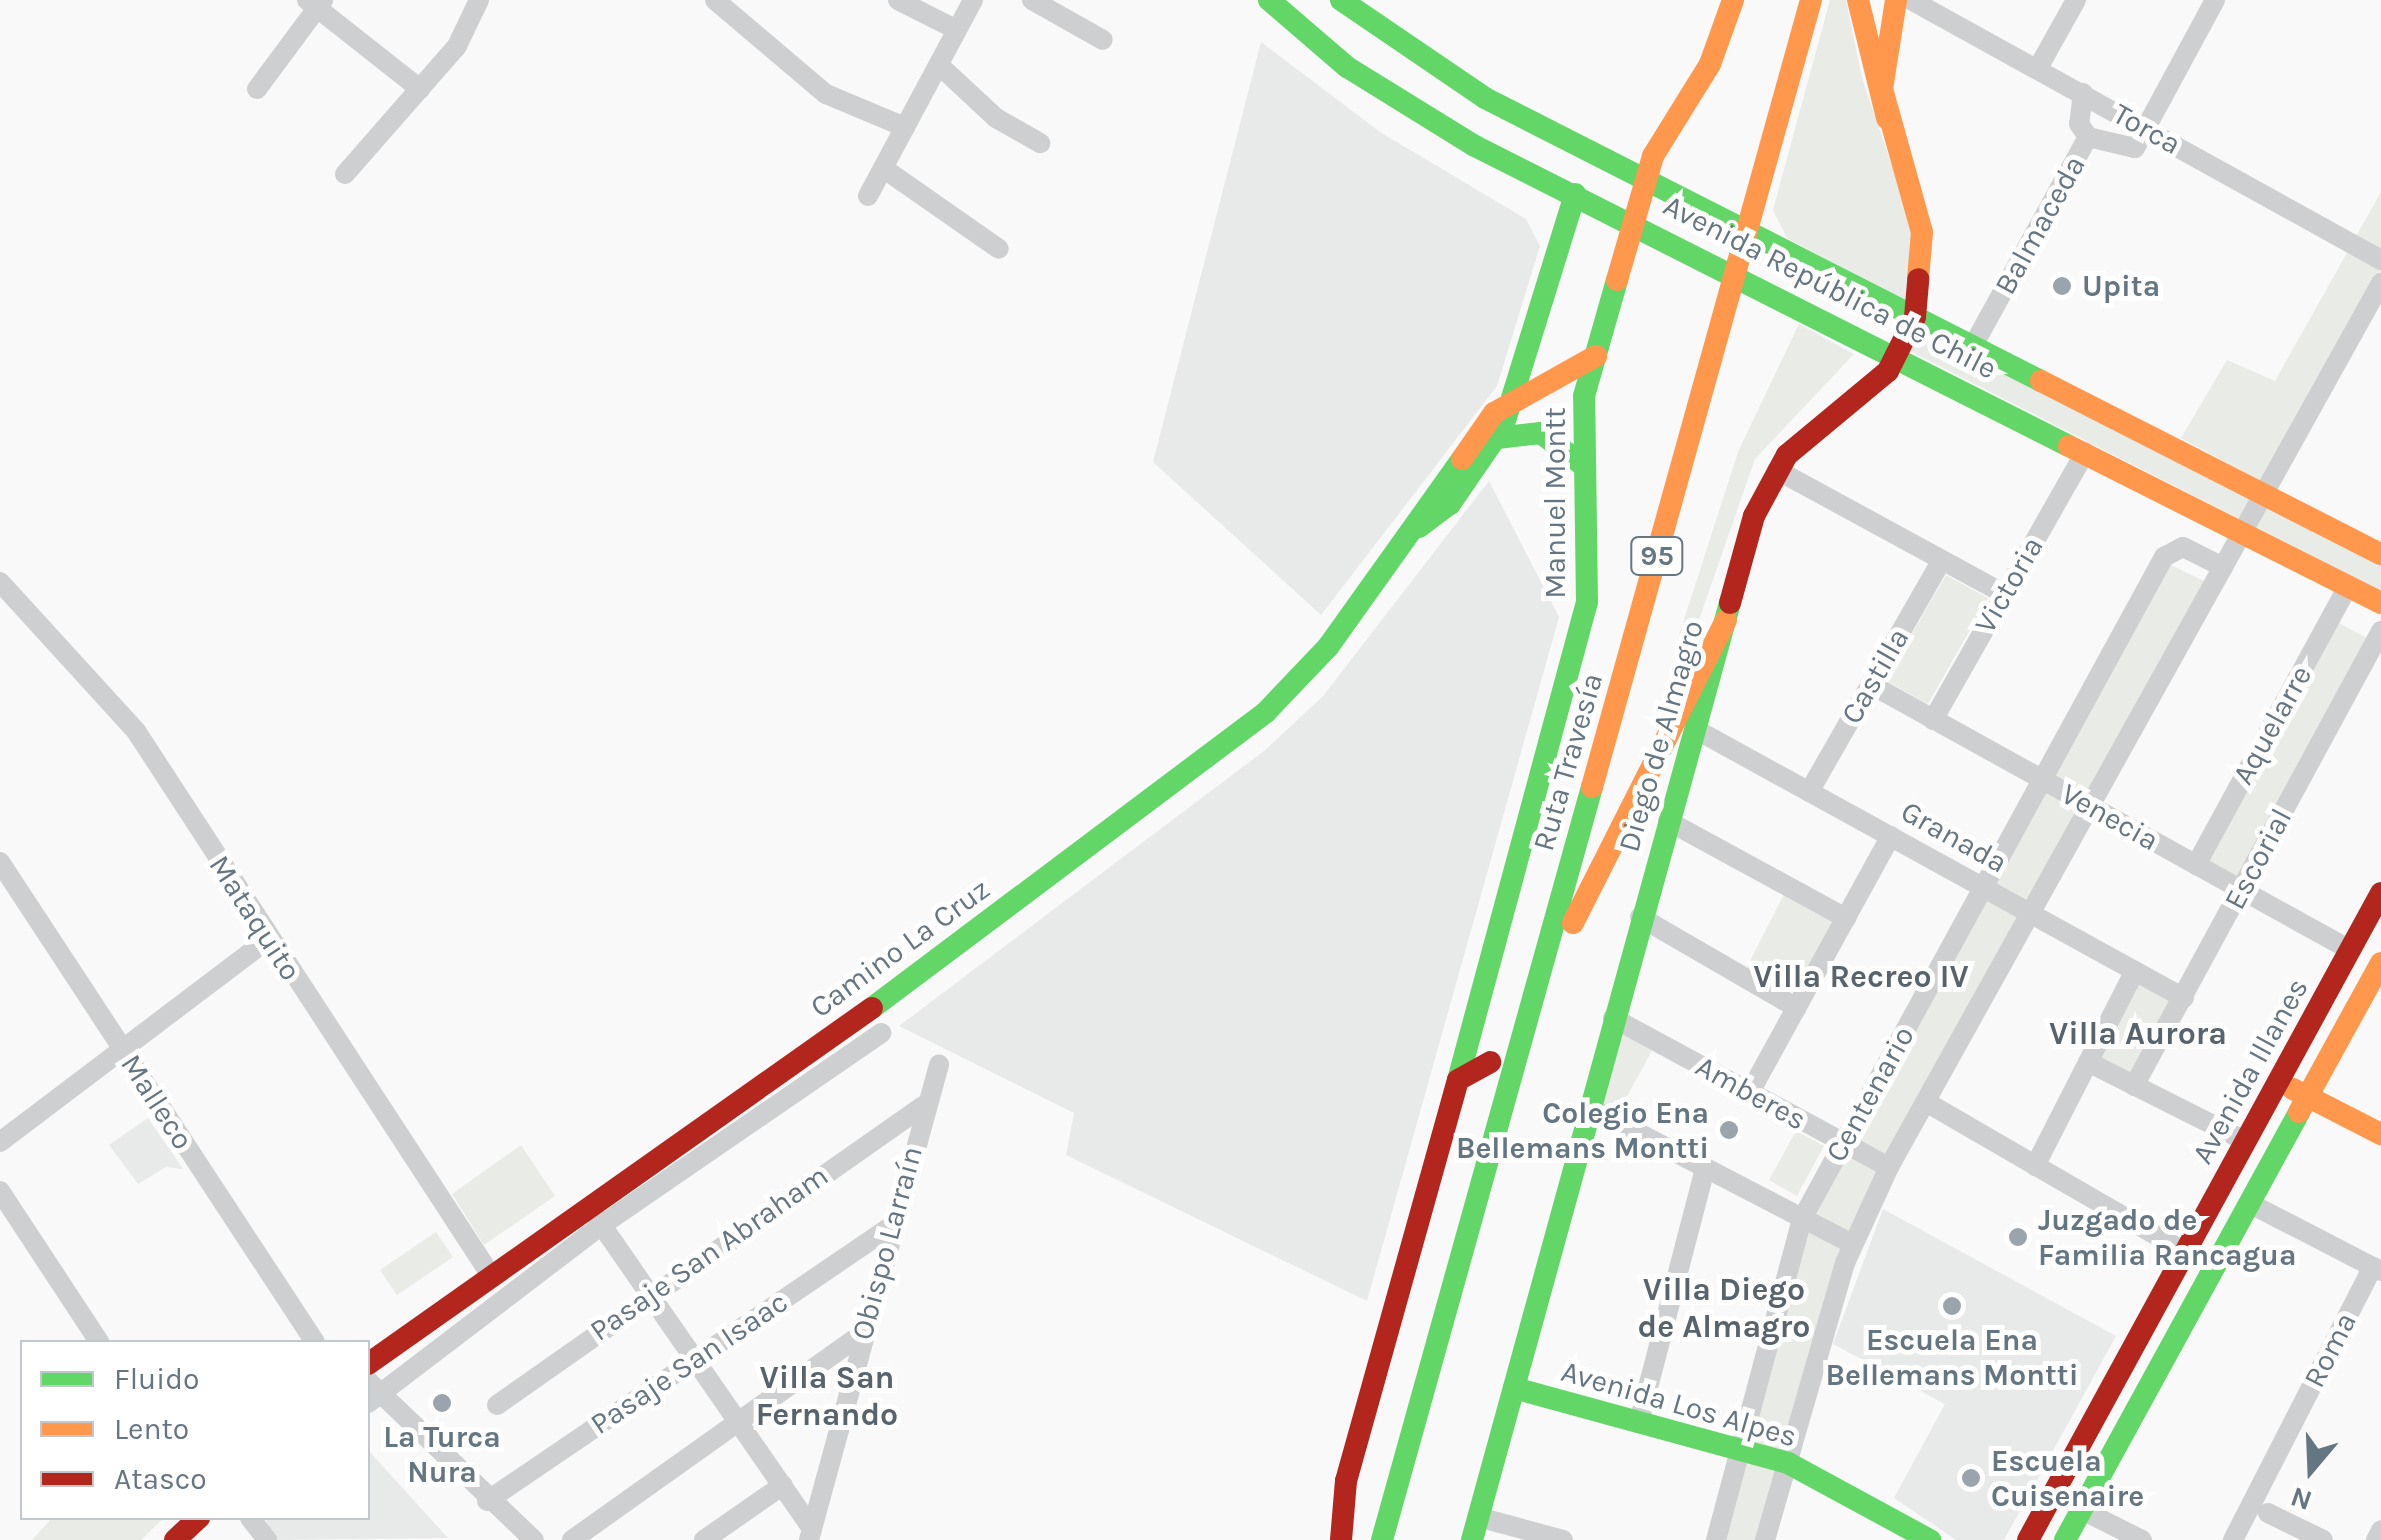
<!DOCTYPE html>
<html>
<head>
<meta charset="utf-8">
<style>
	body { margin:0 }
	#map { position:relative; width:2381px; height:1540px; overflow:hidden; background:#f9f9f9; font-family:Karla,sans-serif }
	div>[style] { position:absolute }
	.built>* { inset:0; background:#e8e9e9 }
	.green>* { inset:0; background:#e8ebe6 }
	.street>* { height:20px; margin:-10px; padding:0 10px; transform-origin:10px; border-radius:10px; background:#cecfd0 }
	.fast>* { height:22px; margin:-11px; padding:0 11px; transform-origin:11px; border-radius:11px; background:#63d668 }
	.slow>* { height:22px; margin:-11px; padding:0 11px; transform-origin:11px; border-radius:11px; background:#ff974d }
	.jam>* { height:22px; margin:-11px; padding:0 11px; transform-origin:11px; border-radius:11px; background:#b3261e }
	.dots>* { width:28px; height:28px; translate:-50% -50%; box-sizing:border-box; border:5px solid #fff; border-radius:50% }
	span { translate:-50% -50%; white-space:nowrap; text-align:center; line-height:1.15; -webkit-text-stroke:10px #fff; paint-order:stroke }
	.shield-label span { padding:2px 8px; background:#fff; border:2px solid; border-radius:8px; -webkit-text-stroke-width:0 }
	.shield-label { font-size:28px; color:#657683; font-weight:700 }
	.street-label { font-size:30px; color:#657683 }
	.poi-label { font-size:30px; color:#657683; font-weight:700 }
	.left { translate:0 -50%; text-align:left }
	.right { translate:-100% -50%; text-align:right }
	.neighbourhood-label { font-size:32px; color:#57646e; font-weight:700 }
	.legend { position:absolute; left:20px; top:1340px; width:350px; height:180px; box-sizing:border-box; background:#fff; border:2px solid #c1c8cd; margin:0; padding:12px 18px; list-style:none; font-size:30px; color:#657683 }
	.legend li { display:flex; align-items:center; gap:20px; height:50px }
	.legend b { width:50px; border:2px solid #c1c8cd }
	.north { position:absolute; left:2261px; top:1420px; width:100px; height:100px; -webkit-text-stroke:8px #fff; paint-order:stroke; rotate:199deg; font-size:28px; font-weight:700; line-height:40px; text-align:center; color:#657683 }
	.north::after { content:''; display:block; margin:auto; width:35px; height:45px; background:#657683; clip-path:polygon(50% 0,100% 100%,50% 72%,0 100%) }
</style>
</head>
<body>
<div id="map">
	<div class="built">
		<i style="clip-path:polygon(1261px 42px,1380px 132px,1526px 219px,1540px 246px,1497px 386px,1321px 615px,1153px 462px)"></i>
		<i style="clip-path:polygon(1489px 481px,1559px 617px,1367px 1301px,1066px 1155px,1074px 1113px,899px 1026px,1264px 751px,1323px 696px)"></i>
		<i style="clip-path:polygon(148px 1118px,183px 1169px,166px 1167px,138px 1184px,109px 1145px)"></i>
		<i style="clip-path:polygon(1883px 1209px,2116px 1336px,2004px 1540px,1956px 1540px,1894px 1498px,1945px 1404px,1833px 1344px)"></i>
		<i style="clip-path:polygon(368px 1450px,448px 1538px,275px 1540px,265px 1518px,368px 1518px)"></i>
	</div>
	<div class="green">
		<i style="clip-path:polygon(1830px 0,1846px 0,1862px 78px,1911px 222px,1912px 305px,1787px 238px,1773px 210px)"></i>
		<i style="clip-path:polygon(2381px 192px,2381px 271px,2263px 482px,2181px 438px,2227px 360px,2275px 381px)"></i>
		<i style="clip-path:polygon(1799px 324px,1854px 354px,1755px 459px,1693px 637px,1679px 635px,1738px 452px)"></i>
		<i style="clip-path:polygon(1921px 326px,2381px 563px,2381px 591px,1910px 351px)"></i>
		<i style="clip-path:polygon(2165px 562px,2210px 584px,1886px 1165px,1761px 1540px,1720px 1540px,1805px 1220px)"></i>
		<i style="clip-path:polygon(1946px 575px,1988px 598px,1928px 704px,1885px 680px)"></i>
		<i style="clip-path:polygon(2333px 620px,2371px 640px,2241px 881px,2203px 860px)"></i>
		<i style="clip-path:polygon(1784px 894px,1835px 921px,1794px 993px,1747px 967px)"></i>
		<i style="clip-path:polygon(2135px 971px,2184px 998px,2134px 1086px,2088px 1062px)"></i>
		<i style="clip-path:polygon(1622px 1027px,1655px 1045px,1618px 1113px,1603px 1105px)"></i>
		<i style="clip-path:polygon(1796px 1131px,1824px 1146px,1797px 1196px,1769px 1180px)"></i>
		<i style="clip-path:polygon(521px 1145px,555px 1196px,484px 1245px,452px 1194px)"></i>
		<i style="clip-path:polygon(436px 1232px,453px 1257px,397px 1295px,380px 1270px)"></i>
		<i style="clip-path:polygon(52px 1518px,164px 1518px,141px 1540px,32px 1540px)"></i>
	</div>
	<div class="street">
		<i style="left:307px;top:0;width:144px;rotate:38.2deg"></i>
		<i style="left:715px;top:0;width:145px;rotate:40.3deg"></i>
		<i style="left:826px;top:94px;width:86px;rotate:22.7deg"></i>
		<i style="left:898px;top:0;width:66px;rotate:27deg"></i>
		<i style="left:1032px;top:0;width:81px;rotate:29.4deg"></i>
		<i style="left:1911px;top:0;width:537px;rotate:28.95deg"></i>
		<i style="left:939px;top:65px;width:78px;rotate:42.9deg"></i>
		<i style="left:996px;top:118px;width:51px;rotate:29.6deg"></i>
		<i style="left:2038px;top:68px;width:78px;rotate:-60.8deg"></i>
		<i style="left:257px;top:89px;width:111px;rotate:-53.4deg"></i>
		<i style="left:2083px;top:93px;width:31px;rotate:97deg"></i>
		<i style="left:2079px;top:124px;width:16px;rotate:55deg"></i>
		<i style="left:883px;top:168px;width:141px;rotate:34.9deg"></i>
		<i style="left:345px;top:174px;width:170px;rotate:-48.8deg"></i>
		<i style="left:457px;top:46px;width:51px;rotate:-64.4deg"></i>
		<i style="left:868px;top:196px;width:222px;rotate:-61.8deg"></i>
		<i style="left:1973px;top:346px;width:239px;rotate:-61.2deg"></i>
		<i style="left:2088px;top:137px;width:48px;rotate:13.2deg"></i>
		<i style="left:2135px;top:148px;width:168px;rotate:-61.6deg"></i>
		<i style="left:1777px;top:470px;width:257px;rotate:28.6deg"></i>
		<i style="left:0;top:582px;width:202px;rotate:47.6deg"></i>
		<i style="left:136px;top:731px;width:645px;rotate:56.9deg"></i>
		<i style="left:1870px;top:684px;width:549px;rotate:28.99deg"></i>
		<i style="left:1933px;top:720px;width:308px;rotate:-60.4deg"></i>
		<i style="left:1695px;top:729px;width:558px;rotate:28.82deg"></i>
		<i style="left:1809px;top:792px;width:267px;rotate:-60.2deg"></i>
		<i style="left:1668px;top:821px;width:203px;rotate:28.6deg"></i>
		<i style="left:0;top:862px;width:574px;rotate:56.73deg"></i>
		<i style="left:2196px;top:865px;width:318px;rotate:-61.4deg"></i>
		<i style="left:1640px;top:917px;width:181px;rotate:30.1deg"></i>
		<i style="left:1613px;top:1018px;width:314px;rotate:28.4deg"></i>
		<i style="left:2088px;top:1062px;width:176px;rotate:26.7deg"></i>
		<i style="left:2134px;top:1086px;width:518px;rotate:-61.5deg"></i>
		<i style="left:1750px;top:1092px;width:292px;rotate:-61.2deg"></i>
		<i style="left:1926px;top:1102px;width:299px;rotate:30.1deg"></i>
		<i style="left:1588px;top:1107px;width:297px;rotate:27.4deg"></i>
		<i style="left:0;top:1142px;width:336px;rotate:-37.1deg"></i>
		<i style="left:2035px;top:1166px;width:219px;rotate:-62.9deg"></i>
		<i style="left:0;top:1191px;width:181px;rotate:56.7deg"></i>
		<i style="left:2249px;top:1203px;width:148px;rotate:27.3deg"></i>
		<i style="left:594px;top:1214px;width:383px;rotate:55.3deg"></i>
		<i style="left:368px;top:1381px;width:230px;rotate:43.8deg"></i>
		<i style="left:368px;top:1403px;width:294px;rotate:-37.3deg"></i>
		<i style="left:602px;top:1225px;width:339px;rotate:-34.5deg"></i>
		<i style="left:497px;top:1405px;width:520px;rotate:-35.06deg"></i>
		<i style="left:1639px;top:1422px;width:261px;rotate:-75.4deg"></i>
		<i style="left:487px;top:1501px;width:490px;rotate:-34.2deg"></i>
		<i style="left:2082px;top:1510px;width:67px;rotate:26.6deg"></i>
		<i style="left:2268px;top:1513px;width:61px;rotate:26.1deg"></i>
		<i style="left:1478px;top:1517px;width:88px;rotate:15.1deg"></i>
		<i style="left:250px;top:1518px;width:28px;rotate:52deg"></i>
		<i style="left:572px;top:1540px;width:356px;rotate:-35.4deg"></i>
		<i style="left:704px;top:1540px;width:96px;rotate:-34.8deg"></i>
		<i style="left:809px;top:1540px;width:493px;rotate:-74.7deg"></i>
		<i style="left:1716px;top:1540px;width:332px;rotate:-75deg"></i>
		<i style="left:1802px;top:1219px;width:755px;rotate:-61.33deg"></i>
		<i style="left:2164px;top:557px;width:21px;rotate:-28deg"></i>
		<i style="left:2183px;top:547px;width:45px;rotate:26.6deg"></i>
		<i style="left:1765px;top:1540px;width:288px;rotate:-73.9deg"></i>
		<i style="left:1845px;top:1263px;width:106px;rotate:-65.4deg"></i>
		<i style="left:1889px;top:1167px;width:1012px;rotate:-60.9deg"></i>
		<i style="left:2233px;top:1540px;width:307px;rotate:-62.9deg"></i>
		<i style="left:2376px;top:1540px;width:11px;rotate:-63deg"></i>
	</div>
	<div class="fast">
		<i style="left:1269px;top:0;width:103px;rotate:40.7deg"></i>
		<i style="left:1347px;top:67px;width:150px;rotate:31.7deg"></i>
		<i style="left:1475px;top:146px;width:665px;rotate:26.8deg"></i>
		<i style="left:1341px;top:0;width:174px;rotate:34.2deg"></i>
		<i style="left:1485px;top:98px;width:624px;rotate:26.98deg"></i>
		<i style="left:1497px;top:438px;width:44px;rotate:-6.5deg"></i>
		<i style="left:1541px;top:433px;width:49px;rotate:37.6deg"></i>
		<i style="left:1419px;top:527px;width:39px;rotate:-37deg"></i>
		<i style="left:1450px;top:504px;width:93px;rotate:-55.5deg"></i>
		<i style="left:1503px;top:427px;width:244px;rotate:-72.8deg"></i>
		<i style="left:872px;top:1008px;width:493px;rotate:-36.9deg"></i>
		<i style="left:1266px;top:712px;width:90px;rotate:-46.4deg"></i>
		<i style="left:1328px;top:647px;width:231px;rotate:-54.5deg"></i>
		<i style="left:1458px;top:1080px;width:495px;rotate:-74.9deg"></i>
		<i style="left:1587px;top:602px;width:206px;rotate:-90.8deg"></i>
		<i style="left:1584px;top:396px;width:121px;rotate:-74.1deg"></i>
		<i style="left:1514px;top:1388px;width:284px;rotate:15.3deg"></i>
		<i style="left:1788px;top:1463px;width:162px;rotate:28.5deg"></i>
		<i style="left:1382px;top:1540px;width:782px;rotate:-74.42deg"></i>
		<i style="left:1472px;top:1540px;width:972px;rotate:-74.61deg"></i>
		<i style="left:2065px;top:1540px;width:488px;rotate:-61.3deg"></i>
	</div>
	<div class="slow">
		<i style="left:1858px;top:0;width:122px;rotate:76.2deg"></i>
		<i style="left:1896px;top:0;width:90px;rotate:98.9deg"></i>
		<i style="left:1882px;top:89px;width:148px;rotate:74.4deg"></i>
		<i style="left:1922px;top:232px;width:47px;rotate:94.9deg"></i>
		<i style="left:1617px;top:280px;width:129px;rotate:-73.8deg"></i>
		<i style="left:1653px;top:156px;width:108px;rotate:-58.2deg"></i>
		<i style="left:1710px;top:64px;width:68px;rotate:-70.2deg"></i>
		<i style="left:2041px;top:381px;width:381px;rotate:27deg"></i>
		<i style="left:2069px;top:446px;width:349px;rotate:26.7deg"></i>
		<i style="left:1462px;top:459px;width:56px;rotate:-55.2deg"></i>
		<i style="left:1494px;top:413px;width:117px;rotate:-29.2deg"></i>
		<i style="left:1592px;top:787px;width:817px;rotate:-74.45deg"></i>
		<i style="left:1573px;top:923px;width:339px;rotate:-63.2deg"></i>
		<i style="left:2293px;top:1089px;width:99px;rotate:27.1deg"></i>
		<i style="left:2299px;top:1112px;width:170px;rotate:-61.2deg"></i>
	</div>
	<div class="jam">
		<i style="left:1730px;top:603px;width:90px;rotate:-74.6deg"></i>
		<i style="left:1754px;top:516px;width:69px;rotate:-61.6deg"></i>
		<i style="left:1787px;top:455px;width:131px;rotate:-39.7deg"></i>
		<i style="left:1888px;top:371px;width:60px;rotate:-63.4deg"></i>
		<i style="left:1915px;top:317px;width:38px;rotate:-85deg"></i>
		<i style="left:368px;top:1364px;width:617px;rotate:-35.24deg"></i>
		<i style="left:175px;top:1540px;width:33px;rotate:-43deg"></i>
		<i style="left:1341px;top:1540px;width:59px;rotate:-85.2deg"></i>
		<i style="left:1346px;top:1481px;width:416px;rotate:-74.4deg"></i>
		<i style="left:1458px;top:1080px;width:37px;rotate:-29deg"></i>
		<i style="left:2028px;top:1540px;width:737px;rotate:-61.38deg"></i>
	</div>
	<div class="dots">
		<i style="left:2062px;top:286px;background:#99a4ac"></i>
		<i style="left:1729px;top:1130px;background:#99a4ac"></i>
		<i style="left:2018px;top:1237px;background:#99a4ac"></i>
		<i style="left:1952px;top:1306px;background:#99a4ac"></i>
		<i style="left:442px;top:1403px;background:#99a4ac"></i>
		<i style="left:1971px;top:1478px;background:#99a4ac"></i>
	</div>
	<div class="shield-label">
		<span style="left:1657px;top:556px">95</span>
	</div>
	<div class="street-label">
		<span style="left:2147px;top:129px;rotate:29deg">Torca</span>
		<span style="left:2040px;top:225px;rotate:-61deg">Balmaceda</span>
		<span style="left:1830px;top:287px;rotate:27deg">Avenida República de Chile</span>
		<span style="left:1555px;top:503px;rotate:-90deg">Manuel Montt</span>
		<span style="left:2009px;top:585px;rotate:-60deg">Victoria</span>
		<span style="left:1875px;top:676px;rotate:-60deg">Castilla</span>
		<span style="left:2272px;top:725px;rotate:-61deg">Aquelarre</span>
		<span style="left:1661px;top:736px;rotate:-74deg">Diego de Almagro</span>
		<span style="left:1568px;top:762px;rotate:-74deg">Ruta Travesía</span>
		<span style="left:2110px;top:817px;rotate:29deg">Venecia</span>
		<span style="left:1954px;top:837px;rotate:29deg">Granada</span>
		<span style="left:2258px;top:859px;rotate:-62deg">Escorial</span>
		<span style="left:255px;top:918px;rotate:57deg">Mataquito</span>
		<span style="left:900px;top:948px;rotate:-36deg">Camino La Cruz</span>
		<span style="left:2250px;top:1071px;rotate:-61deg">Avenida Illanes</span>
		<span style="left:1751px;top:1093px;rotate:29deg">Amberes</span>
		<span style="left:1870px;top:1094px;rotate:-61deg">Centenario</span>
		<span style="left:157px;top:1102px;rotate:57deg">Malleco</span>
		<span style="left:887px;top:1243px;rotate:-75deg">Obispo Larraín</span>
		<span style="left:709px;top:1253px;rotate:-35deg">Pasaje San Abraham</span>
		<span style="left:2330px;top:1350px;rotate:-63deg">Roma</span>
		<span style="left:689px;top:1363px;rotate:-34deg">Pasaje San Isaac</span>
		<span style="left:1679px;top:1404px;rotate:16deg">Avenida Los Alpes</span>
	</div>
	<div class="poi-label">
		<span class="left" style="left:2082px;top:286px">Upita</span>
		<span class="right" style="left:1709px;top:1130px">Colegio Ena<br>Bellemans Montti</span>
		<span class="left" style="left:2038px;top:1237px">Juzgado de<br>Familia Rancagua</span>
		<span style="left:1952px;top:1357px">Escuela Ena<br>Bellemans Montti</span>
		<span style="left:442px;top:1454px">La Turca<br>Nura</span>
		<span class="left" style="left:1991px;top:1478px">Escuela<br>Cuisenaire</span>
	</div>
	<div class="neighbourhood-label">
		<span style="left:1861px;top:977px">Villa Recreo IV</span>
		<span style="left:2138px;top:1034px">Villa Aurora</span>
		<span style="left:1724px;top:1309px">Villa Diego<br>de Almagro</span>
		<span style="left:827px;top:1397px">Villa San<br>Fernando</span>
	</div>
	<ul class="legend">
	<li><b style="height:12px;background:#63d668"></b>Fluido</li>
	<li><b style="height:12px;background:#ff974d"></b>Lento</li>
	<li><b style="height:12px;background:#b3261e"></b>Atasco</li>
	</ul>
	<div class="north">N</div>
</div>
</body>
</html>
